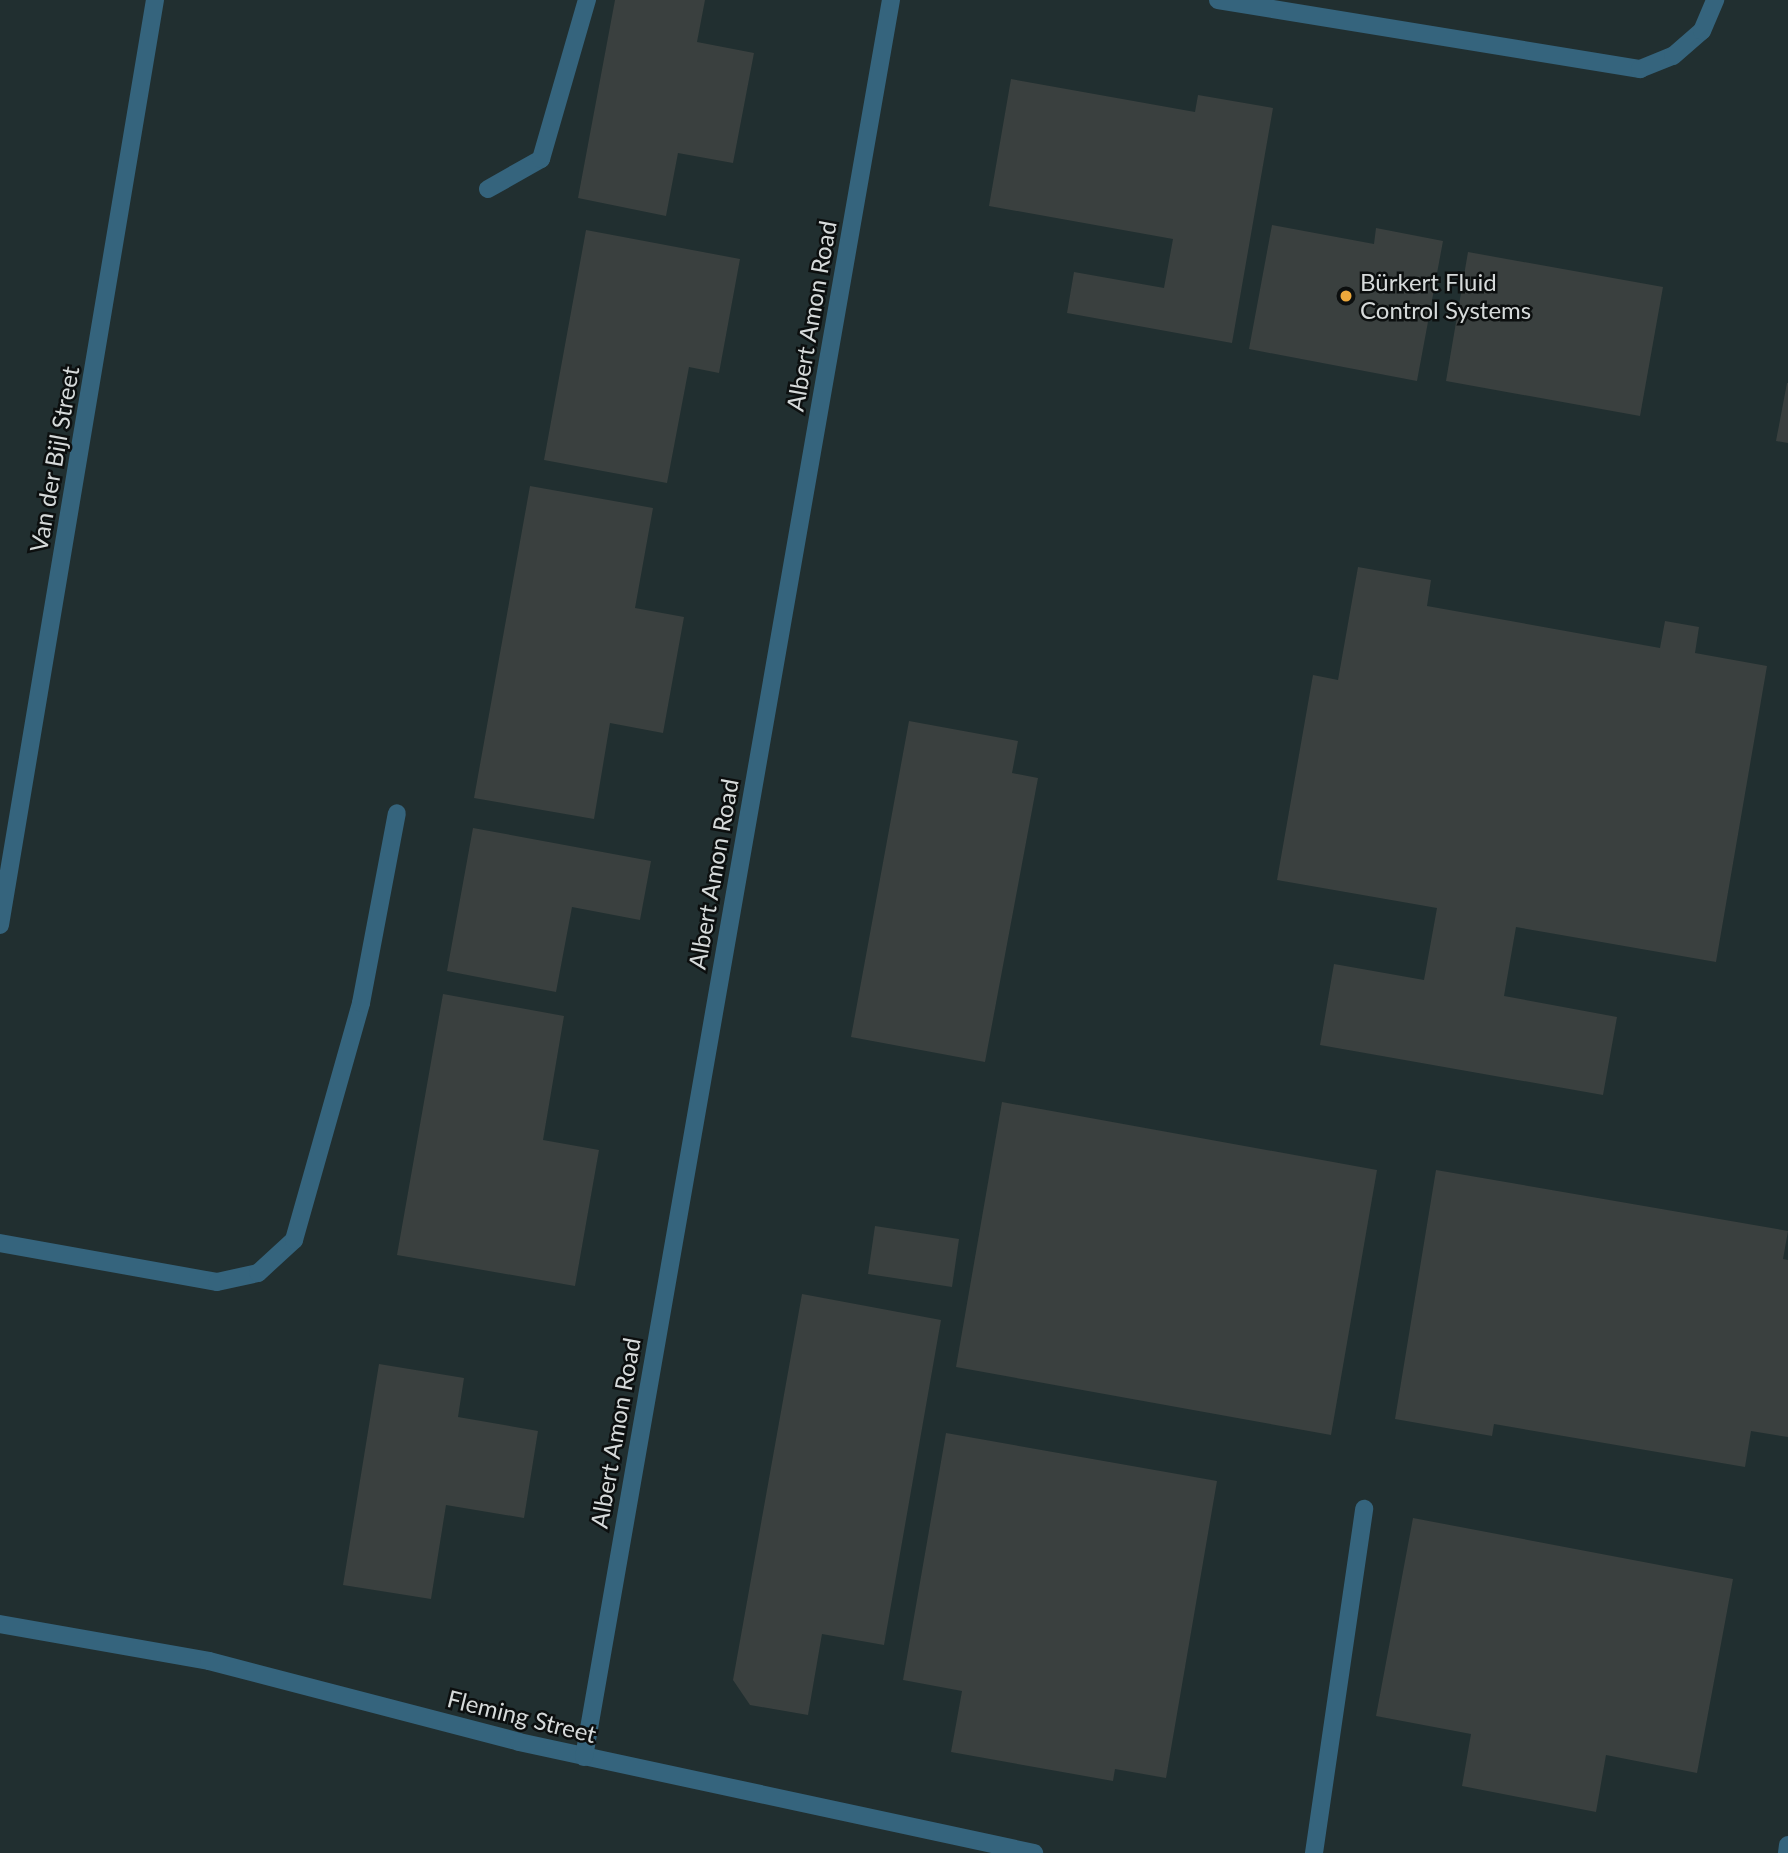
<!DOCTYPE html>
<html>
<head>
<meta charset="utf-8">
<style>
	body { margin:0 }
	#map { position:relative; width:1788px; height:1853px; overflow:hidden; background:#212627; font-family:Lato,sans-serif }
	div>[style] { position:absolute }
	.built>* { inset:0; background:#212f30 }
	.building>* { inset:0; background:#3a403f }
	.minor>* { height:18px; margin:-9px; padding:0 9px; transform-origin:9px; border-radius:9px; background:#35647d }
	.dots>* { width:19px; height:19px; translate:-50% -50%; box-sizing:border-box; border:4px solid #0c0f0f; border-radius:50% }
	span { translate:-50% -50%; white-space:nowrap; text-align:center; line-height:1.15; -webkit-text-stroke:5px #0c0f0f; paint-order:stroke }
	.poi-label { font-size:24px; color:#d6dada }
	.left { translate:0 -50%; text-align:left }
	.street-label { font-size:24px; color:#d6dada }
</style>
</head>
<body>
<div id="map">
	<div class="built">
		<i style="clip-path:polygon(0 0,1788px 0,1788px 1853px,0 1853px)"></i>
	</div>
	<div class="building">
		<i style="clip-path:polygon(615px 0,705px 0,697px 42px,754px 53px,733px 163px,678px 153px,666px 216px,578px 198px)"></i>
		<i style="clip-path:polygon(1011px 79px,1195px 112px,1198px 95px,1273px 108px,1232px 343px,1067px 313px,1074px 272px,1164px 288px,1173px 239px,989px 206px)"></i>
		<i style="clip-path:polygon(1272px 225px,1374px 244px,1376px 228px,1443px 241px,1417px 381px,1249px 349px)"></i>
		<i style="clip-path:polygon(586px 230px,740px 259px,719px 373px,689px 367px,667px 483px,544px 460px)"></i>
		<i style="clip-path:polygon(1468px 252px,1663px 287px,1640px 416px,1446px 381px)"></i>
		<i style="clip-path:polygon(1787px 383px,1788px 383px,1788px 443px,1776px 441px)"></i>
		<i style="clip-path:polygon(530px 486px,653px 508px,635px 608px,684px 617px,663px 733px,610px 723px,594px 819px,474px 798px)"></i>
		<i style="clip-path:polygon(1358px 567px,1431px 580px,1427px 606px,1660px 648px,1665px 621px,1699px 627px,1695px 653px,1767px 666px,1716px 962px,1516px 927px,1504px 996px,1617px 1017px,1603px 1095px,1320px 1045px,1334px 964px,1424px 980px,1437px 908px,1277px 880px,1313px 675px,1338px 680px)"></i>
		<i style="clip-path:polygon(909px 721px,1018px 741px,1012px 773px,1038px 778px,985px 1062px,851px 1037px)"></i>
		<i style="clip-path:polygon(473px 828px,651px 861px,640px 920px,572px 907px,556px 992px,447px 971px)"></i>
		<i style="clip-path:polygon(443px 994px,564px 1016px,543px 1140px,599px 1150px,575px 1286px,397px 1255px)"></i>
		<i style="clip-path:polygon(1002px 1102px,1377px 1170px,1331px 1435px,956px 1367px)"></i>
		<i style="clip-path:polygon(1436px 1170px,1788px 1231px,1783px 1259px,1788px 1260px,1788px 1437px,1751px 1431px,1745px 1467px,1494px 1424px,1492px 1436px,1395px 1419px)"></i>
		<i style="clip-path:polygon(875px 1226px,959px 1239px,952px 1287px,868px 1274px)"></i>
		<i style="clip-path:polygon(802px 1294px,941px 1320px,884px 1645px,822px 1634px,808px 1715px,750px 1705px,733px 1680px)"></i>
		<i style="clip-path:polygon(379px 1364px,464px 1378px,458px 1417px,538px 1431px,524px 1518px,446px 1505px,431px 1599px,343px 1585px)"></i>
		<i style="clip-path:polygon(946px 1433px,1217px 1481px,1166px 1778px,1115px 1769px,1113px 1781px,951px 1752px,962px 1691px,903px 1680px)"></i>
		<i style="clip-path:polygon(1413px 1518px,1733px 1579px,1697px 1773px,1606px 1755px,1596px 1812px,1462px 1786px,1471px 1734px,1376px 1716px)"></i>
	</div>
	<div class="minor">
		<i style="left:1218px;top:0;width:428px;rotate:9.3deg"></i>
		<i style="left:1640px;top:69px;width:35px;rotate:-22deg"></i>
		<i style="left:1673px;top:56px;width:38px;rotate:-41deg"></i>
		<i style="left:1702px;top:31px;width:34px;rotate:-67deg"></i>
		<i style="left:488px;top:189px;width:61px;rotate:-29.5deg"></i>
		<i style="left:541px;top:159px;width:166px;rotate:-73.9deg"></i>
		<i style="left:0;top:925px;width:938px;rotate:-80.49deg"></i>
		<i style="left:0;top:1243px;width:220px;rotate:10.2deg"></i>
		<i style="left:217px;top:1282px;width:42px;rotate:-12.4deg"></i>
		<i style="left:258px;top:1273px;width:49px;rotate:-42.5deg"></i>
		<i style="left:294px;top:1240px;width:246px;rotate:-74.2deg"></i>
		<i style="left:361px;top:1003px;width:193px;rotate:-79.3deg"></i>
		<i style="left:0;top:1624px;width:212px;rotate:10deg"></i>
		<i style="left:209px;top:1661px;width:320px;rotate:14.6deg"></i>
		<i style="left:519px;top:1742px;width:527px;rotate:12.16deg"></i>
		<i style="left:584px;top:1757px;width:1784px;rotate:-80.09deg"></i>
		<i style="left:1314px;top:1853px;width:348px;rotate:-81.7deg"></i>
		<i style="left:1787px;top:1853px;width:8px;rotate:-83deg"></i>
	</div>
	<div class="dots">
		<i style="left:1346px;top:296px;background:#eda83b"></i>
	</div>
	<div class="poi-label">
		<span class="left" style="left:1360px;top:296px">Bürkert Fluid<br>Control Systems</span>
	</div>
	<div class="street-label">
		<span style="left:811px;top:316px;rotate:-80deg">Albert Amon Road</span>
		<span style="left:54px;top:459px;rotate:-80deg">Van der Bijl Street</span>
		<span style="left:713px;top:874px;rotate:-80deg">Albert Amon Road</span>
		<span style="left:615px;top:1433px;rotate:-80deg">Albert Amon Road</span>
		<span style="left:522px;top:1716px;rotate:14deg">Fleming Street</span>
	</div>
</div>
</body>
</html>
